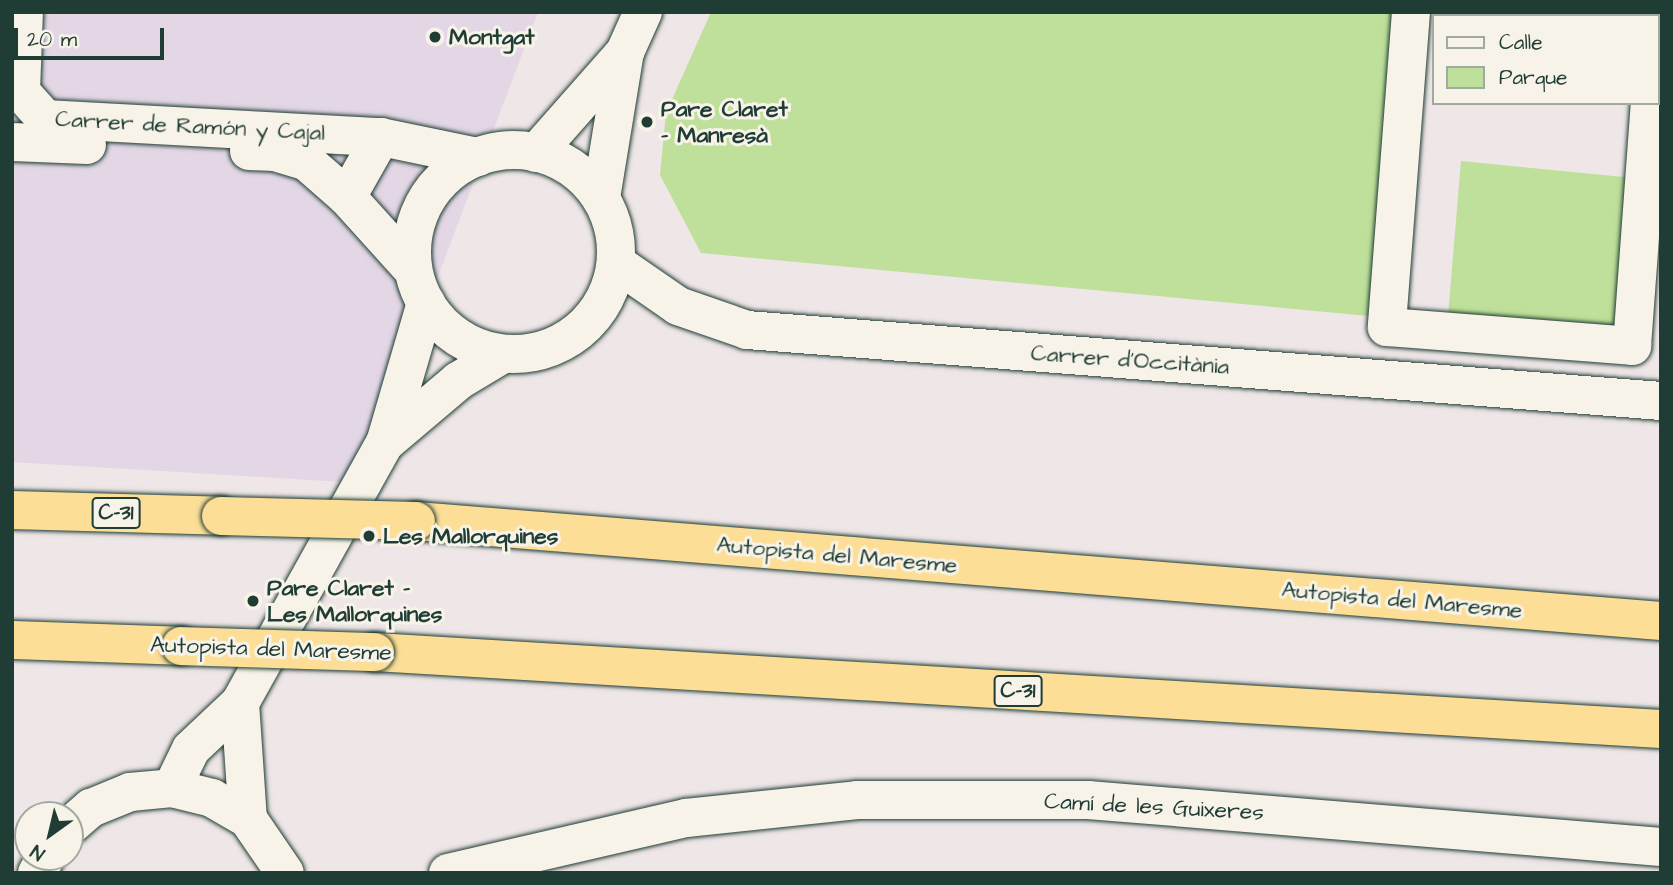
<!DOCTYPE html>
<html>
<head>
<meta charset="utf-8">
<style>
	body { margin:0 }
	#map { position:relative; width:1673px; height:885px; overflow:hidden; background:#eee6e7; font-family:"Architects Daughter",sans-serif }
	div>[style] { position:absolute }
	.built>* { inset:0; background:#e3d7e6 }
	.green>* { inset:0; background:#bee09a }
	.roads { filter:drop-shadow(0 0 2px #1f3d34) drop-shadow(0 0 2px #1f3d34) }
	.street>* { height:38px; margin:-19px; padding:0 19px; transform-origin:19px; border-radius:19px; background:#f7f3e8 }
	.secondary>* { height:38px; margin:-19px; padding:0 19px; transform-origin:19px; border-radius:19px; background:#f7f3e8 }
	.secondary>.ring { margin:-19px; padding:0; box-sizing:content-box; background:none; border:38px solid #f7f3e8; border-radius:50% }
	.highway>* { height:38px; margin:-19px; padding:0 19px; transform-origin:19px; border-radius:19px; background:#fcde96 }
	.bridges { filter:drop-shadow(0 0 2px #1f3d34) drop-shadow(0 0 2px #1f3d34) }
	.highway-bridge>* { height:38px; margin:-19px; padding:0 19px; transform-origin:19px; border-radius:19px; background:#fcde96 }
	.dots>* { width:19px; height:19px; translate:-50% -50%; box-sizing:border-box; border:4px solid #f7f3e8; border-radius:50% }
	span { translate:-50% -50%; white-space:nowrap; text-align:center; line-height:1.15; -webkit-text-stroke:6px #f7f3e8; paint-order:stroke }
	.shield-label span { padding:2px 5px; background:#f7f3e8; border:2px solid; border-radius:5px; -webkit-text-stroke-width:0 }
	.shield-label { font-size:21px; color:#1f3d34; font-weight:700 }
	.poi-label { font-size:23px; color:#1f3d34; font-weight:700 }
	.left { translate:0 -50%; text-align:left }
	.street-label { font-size:23px; color:#1f3d34 }
	.frame { position:absolute; inset:0; border:14px solid #1f3d34; pointer-events:none }
	.legend { position:absolute; left:1432px; top:14px; width:228px; height:91px; box-sizing:border-box; background:#f7f3e8; border:2px solid #a1aaa0; margin:0; padding:9px 12px; list-style:none; font-size:21px; color:#1f3d34 }
	.legend li { display:flex; align-items:center; gap:14px; height:35px }
	.legend b { width:35px; border:2px solid #a1aaa0 }
	.north { position:absolute; left:14px; top:801px; width:70px; height:70px; box-sizing:border-box; background:#f7f3e8; border:2px solid #a1aaa0; border-radius:50%; rotate:214deg; font-size:19px; font-weight:700; line-height:28px; text-align:center; color:#1f3d34 }
	.north::after { content:''; display:block; margin:auto; width:24px; height:32px; background:#1f3d34; clip-path:polygon(50% 0,100% 100%,50% 72%,0 100%) }
	.scale { position:absolute; left:14px; top:28px; width:150px; height:32px; box-sizing:border-box; border:4px solid #1f3d34; border-top:0; padding-left:9px; font-size:21px; line-height:24px; white-space:nowrap; color:#1f3d34; -webkit-text-stroke:5px #f7f3e8; paint-order:stroke }
</style>
</head>
<body>
<div id="map">
	<div class="built">
		<i style="clip-path:polygon(12px 12px,538px 12px,360px 483px,12px 462px)"></i>
	</div>
	<div class="green">
		<i style="clip-path:polygon(711px 12px,1411px 12px,1390px 318px,701px 253px,660px 175px,666px 113px)"></i>
		<i style="clip-path:polygon(1461px 161px,1644px 179px,1634px 347px,1447px 328px)"></i>
	</div>
	<div class="roads">
		<div class="street">
			<i style="left:1411px;top:12px;width:316px;rotate:94.4deg"></i>
			<i style="left:1387px;top:327px;width:246px;rotate:4.4deg"></i>
			<i style="left:1632px;top:346px;width:244px;rotate:-85.8deg"></i>
			<i style="left:1657px;top:16px;width:4px;rotate:-90deg"></i>
			<i style="left:21px;top:92px;width:36px;rotate:48deg"></i>
			<i style="left:45px;top:119px;width:336px;rotate:3.1deg"></i>
			<i style="left:381px;top:137px;width:99px;rotate:11.7deg"></i>
			<i style="left:21px;top:92px;width:80px;rotate:-87.9deg"></i>
			<i style="left:12px;top:142px;width:75px;rotate:2.3deg"></i>
			<i style="left:249px;top:151px;width:26px;rotate:2deg"></i>
			<i style="left:275px;top:152px;width:34px;rotate:17deg"></i>
			<i style="left:307px;top:162px;width:53px;rotate:41.2deg"></i>
			<i style="left:347px;top:197px;width:98px;rotate:47.9deg"></i>
			<i style="left:347px;top:197px;width:69px;rotate:-60.5deg"></i>
		</div>
		<div class="secondary">
			<i class="ring" style="left:412px;top:150px;width:166px;height:166px"></i>
			<i style="left:536px;top:153px;width:135px;rotate:-48.6deg"></i>
			<i style="left:625px;top:52px;width:44px;rotate:-65.8deg"></i>
			<i style="left:601px;top:198px;width:148px;rotate:-80.7deg"></i>
			<i style="left:616px;top:263px;width:75px;rotate:34.7deg"></i>
			<i style="left:678px;top:306px;width:73px;rotate:19.2deg"></i>
			<i style="left:747px;top:330px;width:917px;rotate:4.44deg"></i>
			<i style="left:385px;top:443px;width:96px;rotate:-40.3deg"></i>
			<i style="left:458px;top:381px;width:52px;rotate:-31deg"></i>
			<i style="left:240px;top:703px;width:116px;rotate:86.1deg"></i>
			<i style="left:172px;top:788px;width:43px;rotate:-64deg"></i>
			<i style="left:191px;top:749px;width:67px;rotate:-43.2deg"></i>
			<i style="left:240px;top:703px;width:298px;rotate:-60.9deg"></i>
			<i style="left:385px;top:443px;width:146px;rotate:-73.7deg"></i>
			<i style="left:70px;top:826px;width:28px;rotate:-41deg"></i>
			<i style="left:91px;top:808px;width:42px;rotate:-22.3deg"></i>
			<i style="left:130px;top:792px;width:42px;rotate:-5.4deg"></i>
			<i style="left:172px;top:788px;width:41px;rotate:14deg"></i>
			<i style="left:212px;top:798px;width:42px;rotate:30.3deg"></i>
			<i style="left:248px;top:819px;width:65px;rotate:55.6deg"></i>
			<i style="left:37px;top:873px;width:18px;rotate:-61deg"></i>
			<i style="left:448px;top:873px;width:244px;rotate:-13deg"></i>
			<i style="left:686px;top:818px;width:172px;rotate:-6deg"></i>
			<i style="left:857px;top:800px;width:231px"></i>
			<i style="left:1088px;top:800px;width:575px;rotate:4.69deg"></i>
		</div>
		<div class="highway">
			<i style="left:12px;top:510px;width:209px;rotate:1.6deg"></i>
			<i style="left:416px;top:521px;width:1249px;rotate:4.59deg"></i>
			<i style="left:12px;top:640px;width:169px;rotate:2deg"></i>
			<i style="left:375px;top:652px;width:1288px;rotate:3.43deg"></i>
		</div>
	</div>
	<div class="bridges">
		<div class="highway-bridge">
			<i style="left:221px;top:516px;width:195px;rotate:1.5deg"></i>
			<i style="left:181px;top:646px;width:194px;rotate:1.8deg"></i>
		</div>
	</div>
	<div class="dots">
		<i style="left:435px;top:37px;background:#1f3d34"></i>
		<i style="left:647px;top:122px;background:#1f3d34"></i>
		<i style="left:369px;top:536px;background:#1f3d34"></i>
		<i style="left:253px;top:601px;background:#1f3d34"></i>
	</div>
	<div class="shield-label">
		<span style="left:116px;top:513px">C-31</span>
		<span style="left:1018px;top:691px">C-31</span>
	</div>
	<div class="poi-label">
		<span class="left" style="left:449px;top:37px">Montgat</span>
		<span class="left" style="left:661px;top:122px">Pare Claret<br>- Manresà</span>
		<span class="left" style="left:383px;top:536px">Les Mallorquines</span>
		<span class="left" style="left:267px;top:601px">Pare Claret -<br>Les Mallorquines</span>
	</div>
	<div class="street-label">
		<span style="left:190px;top:126px;rotate:3deg">Carrer de Ramón y Cajal</span>
		<span style="left:1130px;top:360px;rotate:4deg">Carrer d'Occitània</span>
		<span style="left:837px;top:555px;rotate:5deg">Autopista del Maresme</span>
		<span style="left:1402px;top:600px;rotate:5deg">Autopista del Maresme</span>
		<span style="left:271px;top:649px;rotate:2deg">Autopista del Maresme</span>
		<span style="left:1154px;top:807px;rotate:3deg">Camí de les Guixeres</span>
	</div>
	<div class="frame"></div>
	<ul class="legend">
	<li><b style="height:9px;background:#f7f3e8"></b>Calle</li>
	<li><b style="height:19px;background:#bee09a"></b>Parque</li>
	</ul>
	<div class="north">N</div>
	<div class="scale">20 m</div>
</div>
</body>
</html>
